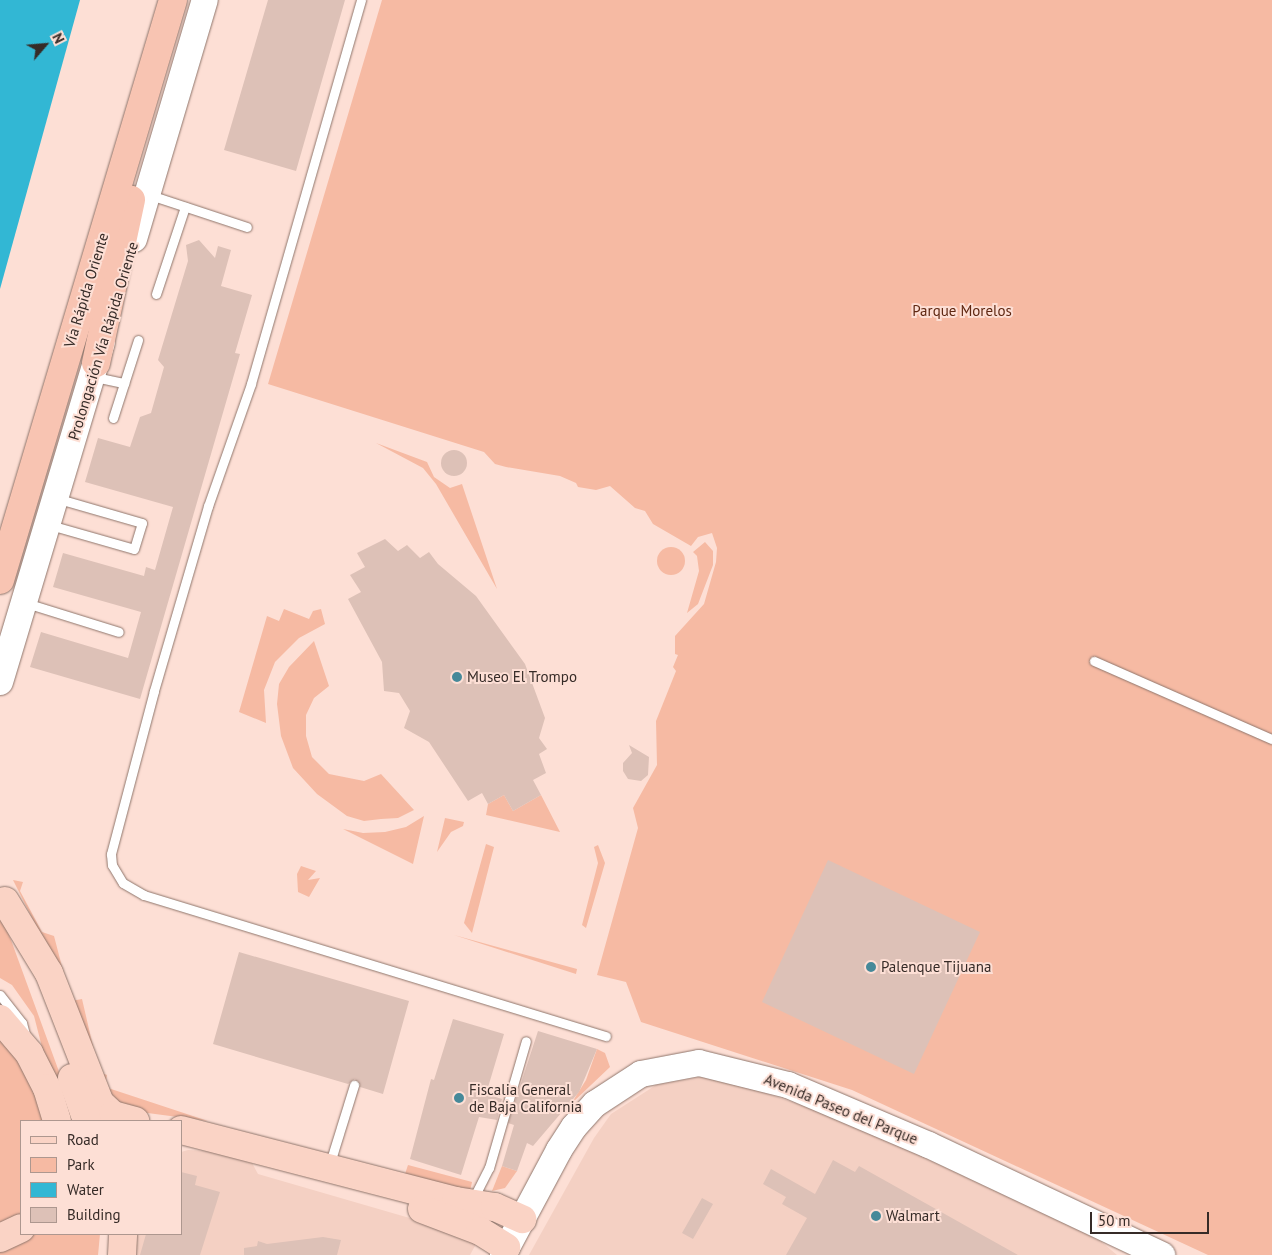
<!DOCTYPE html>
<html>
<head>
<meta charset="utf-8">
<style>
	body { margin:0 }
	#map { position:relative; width:1272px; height:1255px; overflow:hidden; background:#fddfd5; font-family:"PT Sans",sans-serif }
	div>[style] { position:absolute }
	.built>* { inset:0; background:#f4d0c3 }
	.green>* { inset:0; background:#f6baa3 }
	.round { border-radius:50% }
	.water>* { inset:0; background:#32b7d4 }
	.building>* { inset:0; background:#ddc1b7 }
	.roads { filter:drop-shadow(0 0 1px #8f766c) drop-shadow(0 0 1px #8f766c) }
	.service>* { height:9px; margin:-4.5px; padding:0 4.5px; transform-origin:4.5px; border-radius:4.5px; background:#fff }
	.secondary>* { height:26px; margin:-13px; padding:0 13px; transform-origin:13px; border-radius:13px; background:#fff }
	.primary>* { height:28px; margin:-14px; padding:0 14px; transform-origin:14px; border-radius:14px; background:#fad3c5 }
	.trunk>* { height:28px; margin:-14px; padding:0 14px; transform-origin:14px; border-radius:14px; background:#f8c4b2 }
	.dots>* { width:14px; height:14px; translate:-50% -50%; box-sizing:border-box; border:2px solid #fddfd5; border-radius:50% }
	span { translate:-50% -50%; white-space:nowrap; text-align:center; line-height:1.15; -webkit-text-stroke:4px #fddfd5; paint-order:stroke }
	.street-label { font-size:15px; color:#362b27 }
	.park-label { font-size:15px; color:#5f2711 }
	.poi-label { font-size:15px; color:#362b27 }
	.left { translate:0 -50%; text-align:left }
	.legend { position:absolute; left:20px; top:1120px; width:162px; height:115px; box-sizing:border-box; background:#fddfd5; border:1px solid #ad978f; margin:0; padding:6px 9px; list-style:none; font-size:15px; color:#362b27 }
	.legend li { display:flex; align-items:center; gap:10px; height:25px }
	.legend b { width:25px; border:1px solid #ad978f }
	.north { position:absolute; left:20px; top:20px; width:50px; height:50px; -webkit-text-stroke:4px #fddfd5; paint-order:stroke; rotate:63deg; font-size:14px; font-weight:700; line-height:20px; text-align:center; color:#362b27 }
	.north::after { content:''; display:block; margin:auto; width:18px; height:22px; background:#362b27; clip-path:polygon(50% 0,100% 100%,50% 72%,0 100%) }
	.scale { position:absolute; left:1090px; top:1212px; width:119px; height:22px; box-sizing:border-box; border:2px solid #362b27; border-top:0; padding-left:6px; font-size:15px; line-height:18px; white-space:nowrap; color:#362b27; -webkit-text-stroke:4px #fddfd5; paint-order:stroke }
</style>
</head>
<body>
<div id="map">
	<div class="built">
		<i style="clip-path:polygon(700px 1077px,726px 1080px,837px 1117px,1098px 1239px,1117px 1255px,529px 1255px,594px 1138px,611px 1114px,656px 1085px)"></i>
		<i style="clip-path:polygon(188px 1150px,209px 1151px,252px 1163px,258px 1174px,475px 1237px,476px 1244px,470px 1255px,133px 1255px,136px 1234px,181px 1234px,181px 1152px)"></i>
	</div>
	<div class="green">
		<i style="clip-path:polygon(382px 0,1272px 0,1272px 1255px,1208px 1255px,852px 1090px,641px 1022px,626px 982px,597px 975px,638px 828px,633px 808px,657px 765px,656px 721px,676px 671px,673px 667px,678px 655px,675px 654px,675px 636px,704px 604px,716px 562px,717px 548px,712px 533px,698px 537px,691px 546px,653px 524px,645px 511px,635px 508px,610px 486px,596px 490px,578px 487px,576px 483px,560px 476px,506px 467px,495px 464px,484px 452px,268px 384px)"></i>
		<i style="clip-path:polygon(376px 443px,427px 462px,434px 477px,450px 488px,462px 484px,497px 589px,436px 484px,423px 468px)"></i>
		<i style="clip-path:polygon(705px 542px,713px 551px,713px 565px,698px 604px,687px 613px,699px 571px,697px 556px,693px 552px)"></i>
		<i class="round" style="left:657px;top:547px;width:28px;height:28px"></i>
		<i style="clip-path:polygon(284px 609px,309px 619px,313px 611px,321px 609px,325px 624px,299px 638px,275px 662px,264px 690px,266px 723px,239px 712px,267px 616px,279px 621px)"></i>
		<i style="clip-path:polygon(314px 641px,329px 686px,314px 698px,306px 715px,306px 736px,312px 757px,329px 774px,364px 781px,381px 774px,414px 810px,398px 818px,381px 819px,364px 821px,347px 816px,317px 794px,293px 768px,281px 736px,277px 704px,279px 684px,289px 667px)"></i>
		<i style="clip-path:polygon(504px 795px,513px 811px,541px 795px,560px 832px,486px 815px,488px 804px)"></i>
		<i style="clip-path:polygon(424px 816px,413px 864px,343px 829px,363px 833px,385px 832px,406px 827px)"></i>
		<i style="clip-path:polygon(445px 818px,464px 822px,463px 826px,451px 832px,437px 852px)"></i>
		<i style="clip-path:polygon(486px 844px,494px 847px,472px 933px,464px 923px)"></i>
		<i style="clip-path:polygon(598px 845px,605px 863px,586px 928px,582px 925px,598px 863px,594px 847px)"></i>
		<i style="clip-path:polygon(301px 866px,316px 871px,308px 880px,320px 878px,309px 897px,298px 892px,297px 874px)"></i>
		<i style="clip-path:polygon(13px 880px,23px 882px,20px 891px,42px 932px,54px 936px,71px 1001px,82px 999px,99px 1072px,107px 1075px,105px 1087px,208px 1121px,125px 1110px,117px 1108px,109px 1100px,39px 932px)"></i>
		<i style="clip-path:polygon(0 913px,11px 940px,77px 1121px,61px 1121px,34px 1016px,12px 985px,0 978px)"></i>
		<i style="clip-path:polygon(454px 935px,577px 969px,576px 974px)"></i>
		<i style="clip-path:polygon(0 1031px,55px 1121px,21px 1121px,21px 1223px,0 1234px)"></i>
		<i style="clip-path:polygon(597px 1049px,605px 1053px,610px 1067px,571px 1104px,586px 1080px)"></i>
		<i style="clip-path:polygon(408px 1165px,472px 1182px,471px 1187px,469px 1192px,403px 1180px)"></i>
		<i style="clip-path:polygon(502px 1166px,517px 1171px,505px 1188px,492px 1191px)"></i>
		<i style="clip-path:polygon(29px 1234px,100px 1234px,98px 1255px,0 1255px,0 1251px)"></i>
	</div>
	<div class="water">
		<i style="clip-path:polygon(0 0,80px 0,0 289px)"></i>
	</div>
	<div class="building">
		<i style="clip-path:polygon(268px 0,345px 0,296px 171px,224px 150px)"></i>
		<i style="clip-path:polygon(199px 240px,215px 258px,218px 246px,231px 250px,221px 286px,252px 295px,235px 353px,240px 354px,140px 699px,30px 667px,41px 632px,128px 658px,141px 612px,53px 587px,63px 553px,144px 576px,146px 567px,155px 570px,173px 507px,85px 482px,98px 438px,130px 447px,140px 417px,151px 413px,164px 367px,158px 360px,188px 261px,186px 245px)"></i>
		<i class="round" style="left:441px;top:450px;width:26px;height:26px"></i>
		<i style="clip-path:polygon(385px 539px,398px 551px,407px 545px,420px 558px,429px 552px,438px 564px,476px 596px,525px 664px,545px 718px,539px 738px,547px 749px,539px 754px,546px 773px,533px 780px,541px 795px,513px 811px,504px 795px,488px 804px,482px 793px,468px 801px,429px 742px,404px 728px,410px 711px,399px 693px,384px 691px,382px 662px,348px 599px,361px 592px,350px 575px,365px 567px,357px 553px)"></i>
		<i style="clip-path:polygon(629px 745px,649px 757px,648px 775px,641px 781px,628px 779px,623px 771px,623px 763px,632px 753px)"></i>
		<i style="clip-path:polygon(828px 860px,980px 932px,914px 1074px,762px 1002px)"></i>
		<i style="clip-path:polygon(239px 952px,409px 1001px,383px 1094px,360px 1087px,355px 1079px,348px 1084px,213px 1044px)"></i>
		<i style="clip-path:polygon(453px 1019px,504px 1034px,486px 1094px,502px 1099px,497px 1120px,479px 1117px,461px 1175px,410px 1159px,431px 1079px,434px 1080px)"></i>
		<i style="clip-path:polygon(538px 1031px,597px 1049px,579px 1092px,533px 1146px,527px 1143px,517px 1171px,502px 1166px,514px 1125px,508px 1123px)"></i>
		<i style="clip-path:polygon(833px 1160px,855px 1172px,859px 1166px,1018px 1255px,786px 1255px,807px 1218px,782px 1204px,786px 1197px,763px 1184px,771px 1169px,815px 1194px)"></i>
		<i style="clip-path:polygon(181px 1172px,197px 1176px,195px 1185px,220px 1192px,200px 1255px,140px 1255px,146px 1234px,181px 1234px)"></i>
		<i style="clip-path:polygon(702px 1198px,713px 1204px,693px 1239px,682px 1233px)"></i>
		<i style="clip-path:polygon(323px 1237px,341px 1240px,337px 1255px,244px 1255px,244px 1248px,257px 1246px,258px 1241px,267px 1244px)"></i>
	</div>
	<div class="roads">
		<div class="service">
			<i style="left:361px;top:0;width:399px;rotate:106deg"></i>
			<i style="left:251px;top:384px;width:129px;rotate:109.4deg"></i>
			<i style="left:208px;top:506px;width:193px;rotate:106.3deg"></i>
			<i style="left:154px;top:691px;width:169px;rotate:104.8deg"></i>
			<i style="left:111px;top:854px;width:11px;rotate:85deg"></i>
			<i style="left:112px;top:865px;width:21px;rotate:59deg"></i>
			<i style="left:123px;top:883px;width:24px;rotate:30deg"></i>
			<i style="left:144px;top:895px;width:483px;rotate:17deg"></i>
			<i style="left:150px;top:195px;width:102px;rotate:18.3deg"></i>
			<i style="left:156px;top:294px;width:92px;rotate:-71.6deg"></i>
			<i style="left:95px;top:377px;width:30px;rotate:12deg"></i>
			<i style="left:113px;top:418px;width:82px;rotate:-72.2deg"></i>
			<i style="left:50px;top:525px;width:87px;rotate:15.9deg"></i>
			<i style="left:134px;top:549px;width:27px;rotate:-73deg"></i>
			<i style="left:142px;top:523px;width:86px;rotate:-163.9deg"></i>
			<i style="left:26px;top:603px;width:97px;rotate:17.3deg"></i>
			<i style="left:1094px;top:661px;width:194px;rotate:23.7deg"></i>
			<i style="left:0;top:995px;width:36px;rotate:52deg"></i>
			<i style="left:22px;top:1023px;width:11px;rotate:75deg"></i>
			<i style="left:329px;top:1166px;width:85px;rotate:-72.8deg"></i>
			<i style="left:473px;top:1199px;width:35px;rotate:-63deg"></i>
			<i style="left:489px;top:1168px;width:132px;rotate:-73.8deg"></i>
		</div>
		<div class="secondary">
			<i style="left:134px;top:239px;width:249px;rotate:-73.5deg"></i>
			<i style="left:0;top:682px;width:354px;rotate:-73.3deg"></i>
			<i style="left:503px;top:1255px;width:119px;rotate:-61.9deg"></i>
			<i style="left:559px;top:1150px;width:27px;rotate:-57deg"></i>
			<i style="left:574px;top:1127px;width:31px;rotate:-48deg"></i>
			<i style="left:595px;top:1104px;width:55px;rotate:-33.1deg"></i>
			<i style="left:641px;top:1074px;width:59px;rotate:-10.7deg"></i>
			<i style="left:699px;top:1063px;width:92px;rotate:13.9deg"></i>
			<i style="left:788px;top:1085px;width:153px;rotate:23.1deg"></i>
			<i style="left:929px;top:1145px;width:258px;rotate:25.3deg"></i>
		</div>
		<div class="primary">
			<i style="left:5px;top:901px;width:84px;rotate:58.6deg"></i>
			<i style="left:49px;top:973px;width:140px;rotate:68.6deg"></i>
			<i style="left:100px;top:1103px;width:18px;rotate:43deg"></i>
			<i style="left:113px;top:1115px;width:23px;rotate:15deg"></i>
			<i style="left:0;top:1019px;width:45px;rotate:49.5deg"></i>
			<i style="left:29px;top:1053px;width:39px;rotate:63deg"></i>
			<i style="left:47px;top:1088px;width:34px;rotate:73deg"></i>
			<i style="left:72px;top:1078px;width:46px;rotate:70.8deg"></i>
			<i style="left:181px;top:1130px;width:284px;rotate:14.5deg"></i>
			<i style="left:456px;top:1201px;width:39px;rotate:9deg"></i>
			<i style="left:495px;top:1207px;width:30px;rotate:24deg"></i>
			<i style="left:422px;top:1209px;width:62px;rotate:20.8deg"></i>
			<i style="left:480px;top:1231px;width:31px;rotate:32deg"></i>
			<i style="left:0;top:1238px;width:23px;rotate:-25deg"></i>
			<i style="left:122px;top:1255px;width:21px;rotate:-87deg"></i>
		</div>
		<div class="trunk">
			<i style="left:96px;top:363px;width:167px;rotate:-77.9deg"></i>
			<i style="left:0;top:580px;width:605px;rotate:-73.39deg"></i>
		</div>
	</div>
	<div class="dots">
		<i style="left:457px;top:677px;background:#468999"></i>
		<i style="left:871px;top:967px;background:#468999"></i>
		<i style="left:459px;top:1098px;background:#468999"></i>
		<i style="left:876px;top:1216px;background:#468999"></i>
	</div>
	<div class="street-label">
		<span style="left:86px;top:290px;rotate:-73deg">Vía Rápida Oriente</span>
		<span style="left:103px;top:341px;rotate:-73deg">Prolongación Vía Rápida Oriente</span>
		<span style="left:841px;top:1109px;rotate:22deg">Avenida Paseo del Parque</span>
	</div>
	<div class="park-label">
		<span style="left:962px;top:311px">Parque Morelos</span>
	</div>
	<div class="poi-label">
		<span class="left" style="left:467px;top:677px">Museo El Trompo</span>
		<span class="left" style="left:881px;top:967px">Palenque Tijuana</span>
		<span class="left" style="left:469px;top:1098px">Fiscalia General<br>de Baja California</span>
		<span class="left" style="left:886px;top:1216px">Walmart</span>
	</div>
	<ul class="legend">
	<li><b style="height:6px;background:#fad3c5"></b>Road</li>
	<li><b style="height:14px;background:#f6baa3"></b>Park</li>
	<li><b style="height:14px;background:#32b7d4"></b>Water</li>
	<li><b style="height:14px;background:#ddc1b7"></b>Building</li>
	</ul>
	<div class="north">N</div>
	<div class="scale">50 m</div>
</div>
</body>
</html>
